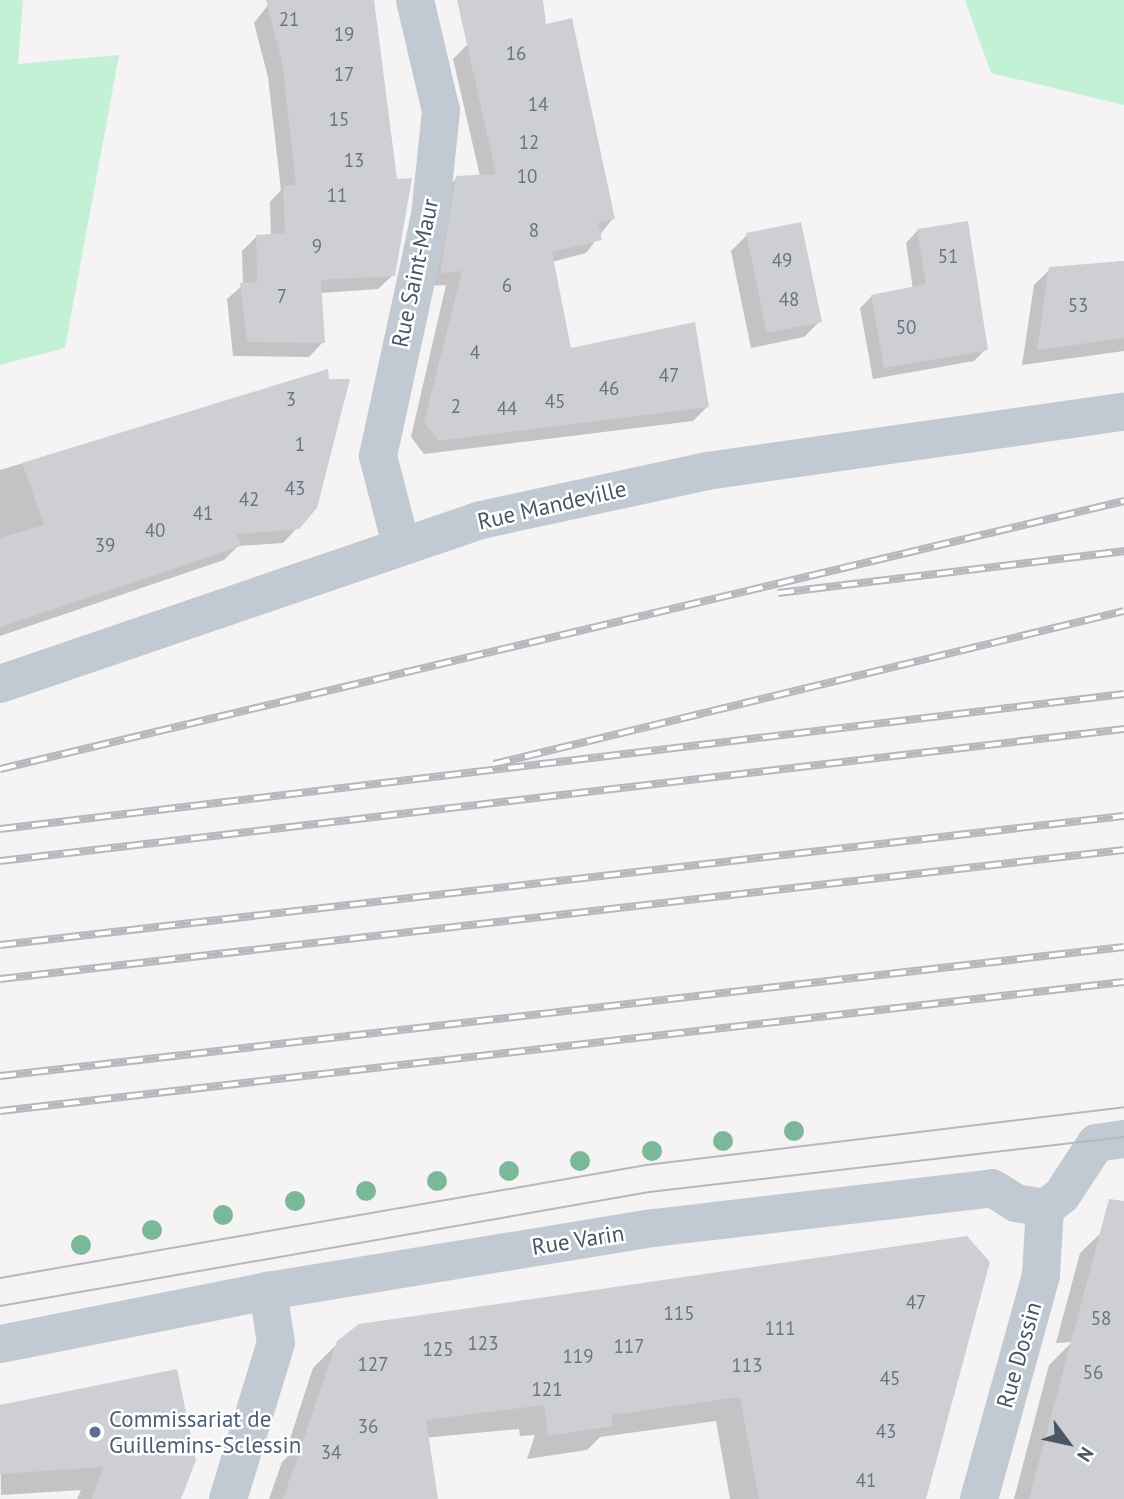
<!DOCTYPE html>
<html>
<head>
<meta charset="utf-8">
<style>
	body { margin:0 }
	#map { position:relative; width:1124px; height:1499px; overflow:hidden; background:#f5f3f3; font-family:"PT Sans",sans-serif }
	div>[style] { position:absolute }
	.green>* { inset:0; background:#c3f1d5 }
	.shadow>* { inset:0; background:#0003 }
	.building>* { inset:0; background:#cdcfd5 }
	.street>* { height:38px; margin:-19px; padding:0 19px; transform-origin:19px; border-radius:19px; background:#c1cad2 }
	.tram>* { height:2px; margin:-1px; padding:0 1px; transform-origin:1px; border-radius:1px; background:#b5b8bd }
	.rail>* { height:8px; margin-top:-4px; transform-origin:0; background:repeating-linear-gradient(90deg,#fff 0 16px,#b5b8bd 0 32px); box-sizing:border-box; border-block:2px solid #b5b8bd }
	.trees>* { width:20px; height:20px; margin:-10px; border-radius:50%; background:#7bb799 }
	.dots>* { width:19px; height:19px; translate:-50% -50%; box-sizing:border-box; border:4px solid #fff; border-radius:50% }
	span { translate:-50% -50%; white-space:nowrap; text-align:center; line-height:1.15; -webkit-text-stroke:5px #fff; paint-order:stroke }
	.number-label { font-size:19px; color:#6b747e }
	.number-label span { -webkit-text-stroke-width:0 }
	.street-label { font-size:23px; color:#4a5661 }
	.service-label { font-size:23px; color:#4e5e75 }
	.left { translate:0 -50%; text-align:left }
	.north { position:absolute; left:1033px; top:1408px; width:70px; height:70px; -webkit-text-stroke:5px #fff; paint-order:stroke; rotate:123deg; font-size:19px; font-weight:700; line-height:28px; text-align:center; color:#4a5661 }
	.north::after { content:''; display:block; margin:auto; width:24px; height:32px; background:#4a5661; clip-path:polygon(50% 0,100% 100%,50% 72%,0 100%) }
</style>
</head>
<body>
<div id="map">
	<div class="green">
		<i style="clip-path:polygon(0 0,23px 0,18px 64px,119px 55px,65px 348px,0 365px)"></i>
		<i style="clip-path:polygon(965px 0,1124px 0,1124px 105px,991px 73px)"></i>
	</div>
	<div class="shadow">
		<i style="clip-path:polygon(272px 0,370px 0,393px 275px,378px 289px,320px 293px,323px 342px,309px 357px,233px 356px,227px 299px,243px 285px,242px 251px,256px 237px,271px 236px,270px 202px,281px 190px,268px 77px,254px 23px)"></i>
		<i style="clip-path:polygon(468px 44px,613px 218px,586px 253px,552px 262px,570px 351px,707px 407px,693px 421px,424px 454px,411px 437px,446px 285px,427px 286px,443px 192px,457px 178px,480px 176px,453px 59px)"></i>
		<i style="clip-path:polygon(918px 230px,986px 349px,974px 361px,873px 379px,860px 308px,872px 296px,913px 289px,906px 243px)"></i>
		<i style="clip-path:polygon(747px 235px,820px 321px,804px 337px,751px 348px,731px 251px)"></i>
		<i style="clip-path:polygon(1124px 261px,1124px 351px,1022px 365px,1034px 285px,1050px 269px)"></i>
		<i style="clip-path:polygon(326px 371px,298px 527px,283px 543px,238px 546px,224px 560px,0 636px,0 470px)"></i>
		<i style="clip-path:polygon(1124px 1211px,1124px 1339px,1056px 1343px,1080px 1253px)"></i>
		<i style="clip-path:polygon(966px 1237px,924px 1499px,730px 1499px,716px 1421px,600px 1437px,587px 1450px,527px 1459px,535px 1435px,520px 1436px,519px 1429px,338px 1446px,414px 1499px,269px 1499px,282px 1462px,293px 1451px,286px 1451px,313px 1368px,338px 1343px)"></i>
		<i style="clip-path:polygon(1072px 1342px,1124px 1356px,1124px 1499px,1014px 1499px,1049px 1365px)"></i>
		<i style="clip-path:polygon(0 1407px,180px 1499px,77px 1499px,81px 1490px,1px 1495px)"></i>
	</div>
	<div class="building">
		<i style="clip-path:polygon(266px 0,374px 0,397px 179px,412px 178px,395px 276px,321px 280px,325px 343px,247px 342px,240px 283px,257px 282px,256px 235px,285px 233px,283px 186px,296px 185px,282px 61px)"></i>
		<i style="clip-path:polygon(457px 0,543px 0,546px 24px,572px 18px,615px 219px,598px 223px,602px 240px,552px 252px,571px 348px,695px 322px,709px 407px,439px 441px,424px 422px,462px 271px,440px 273px,456px 176px,496px 174px)"></i>
		<i style="clip-path:polygon(968px 221px,988px 350px,884px 368px,871px 295px,926px 284px,917px 229px)"></i>
		<i style="clip-path:polygon(801px 222px,822px 322px,767px 333px,746px 233px)"></i>
		<i style="clip-path:polygon(1124px 261px,1124px 338px,1037px 350px,1049px 267px)"></i>
		<i style="clip-path:polygon(328px 369px,329px 379px,350px 379px,317px 508px,299px 529px,237px 534px,241px 546px,0 627px,0 538px,44px 525px,22px 463px)"></i>
		<i style="clip-path:polygon(1109px 1199px,1124px 1201px,1124px 1499px,1029px 1499px)"></i>
		<i style="clip-path:polygon(967px 1236px,990px 1262px,926px 1499px,759px 1499px,740px 1397px,612px 1415px,613px 1426px,548px 1436px,544px 1405px,426px 1420px,438px 1499px,283px 1499px,337px 1341px,359px 1324px)"></i>
		<i style="clip-path:polygon(177px 1369px,196px 1460px,181px 1499px,92px 1499px,103px 1467px,0 1474px,0 1405px)"></i>
	</div>
	<div class="street">
		<i style="left:401px;top:545px;width:92px;rotate:-104.5deg"></i>
		<i style="left:378px;top:456px;width:246px;rotate:-77.8deg"></i>
		<i style="left:430px;top:216px;width:106px;rotate:-84deg"></i>
		<i style="left:441px;top:111px;width:114px;rotate:-103.2deg"></i>
		<i style="left:0;top:684px;width:508px;rotate:-18.83deg"></i>
		<i style="left:481px;top:520px;width:231px;rotate:-12.2deg"></i>
		<i style="left:707px;top:471px;width:421px;rotate:-8.1deg"></i>
		<i style="left:0;top:1344px;width:273px;rotate:-11.2deg"></i>
		<i style="left:268px;top:1291px;width:391px;rotate:-9.3deg"></i>
		<i style="left:654px;top:1228px;width:340px;rotate:-6.7deg"></i>
		<i style="left:992px;top:1188px;width:28px;rotate:32deg"></i>
		<i style="left:1016px;top:1203px;width:29px;rotate:10deg"></i>
		<i style="left:1045px;top:1208px;width:21px;rotate:-37deg"></i>
		<i style="left:1062px;top:1195px;width:62px;rotate:-56.8deg"></i>
		<i style="left:1096px;top:1143px;width:28px;rotate:-8deg"></i>
		<i style="left:228px;top:1499px;width:163px;rotate:-72.9deg"></i>
		<i style="left:276px;top:1343px;width:53px;rotate:-98.7deg"></i>
		<i style="left:979px;top:1499px;width:232px;rotate:-74.5deg"></i>
		<i style="left:1041px;top:1275px;width:67px;rotate:-86.6deg"></i>
	</div>
	<div class="tram">
		<i style="left:0;top:1278px;width:656px;rotate:-9.92deg"></i>
		<i style="left:646px;top:1165px;width:482px;rotate:-6.9deg"></i>
		<i style="left:0;top:1306px;width:659px;rotate:-9.96deg"></i>
		<i style="left:649px;top:1192px;width:478px;rotate:-6.6deg"></i>
	</div>
	<div class="rail">
		<i style="left:778px;top:593px;width:349px;rotate:-6.9deg"></i>
		<i style="left:494px;top:764px;width:648px;rotate:-13.65deg"></i>
		<i style="left:0;top:769px;width:1156px;rotate:-13.41deg"></i>
		<i style="left:0;top:829px;width:1132px;rotate:-6.85deg"></i>
		<i style="left:0;top:861px;width:1132px;rotate:-6.7deg"></i>
		<i style="left:0;top:945px;width:1131px;rotate:-6.55deg"></i>
		<i style="left:0;top:979px;width:1131px;rotate:-6.55deg"></i>
		<i style="left:0;top:1076px;width:1131px;rotate:-6.55deg"></i>
		<i style="left:0;top:1111px;width:1131px;rotate:-6.55deg"></i>
	</div>
	<div class="trees">
		<i style="left:794px;top:1131px"></i>
		<i style="left:723px;top:1141px"></i>
		<i style="left:652px;top:1151px"></i>
		<i style="left:580px;top:1161px"></i>
		<i style="left:509px;top:1171px"></i>
		<i style="left:437px;top:1181px"></i>
		<i style="left:366px;top:1191px"></i>
		<i style="left:295px;top:1201px"></i>
		<i style="left:223px;top:1215px"></i>
		<i style="left:152px;top:1230px"></i>
		<i style="left:81px;top:1245px"></i>
	</div>
	<div class="dots">
		<i style="left:95px;top:1432px;background:#5c6f8a"></i>
	</div>
	<div class="number-label">
		<span style="left:289px;top:20px">21</span>
		<span style="left:344px;top:35px">19</span>
		<span style="left:516px;top:54px">16</span>
		<span style="left:344px;top:75px">17</span>
		<span style="left:538px;top:105px">14</span>
		<span style="left:339px;top:120px">15</span>
		<span style="left:529px;top:143px">12</span>
		<span style="left:354px;top:161px">13</span>
		<span style="left:527px;top:177px">10</span>
		<span style="left:337px;top:196px">11</span>
		<span style="left:534px;top:231px">8</span>
		<span style="left:317px;top:247px">9</span>
		<span style="left:948px;top:257px">51</span>
		<span style="left:782px;top:261px">49</span>
		<span style="left:507px;top:286px">6</span>
		<span style="left:282px;top:297px">7</span>
		<span style="left:789px;top:300px">48</span>
		<span style="left:1078px;top:306px">53</span>
		<span style="left:906px;top:328px">50</span>
		<span style="left:475px;top:353px">4</span>
		<span style="left:669px;top:376px">47</span>
		<span style="left:609px;top:389px">46</span>
		<span style="left:291px;top:400px">3</span>
		<span style="left:555px;top:402px">45</span>
		<span style="left:456px;top:407px">2</span>
		<span style="left:507px;top:409px">44</span>
		<span style="left:300px;top:445px">1</span>
		<span style="left:295px;top:489px">43</span>
		<span style="left:249px;top:500px">42</span>
		<span style="left:203px;top:514px">41</span>
		<span style="left:155px;top:531px">40</span>
		<span style="left:105px;top:546px">39</span>
		<span style="left:916px;top:1303px">47</span>
		<span style="left:679px;top:1314px">115</span>
		<span style="left:1101px;top:1319px">58</span>
		<span style="left:780px;top:1329px">111</span>
		<span style="left:483px;top:1344px">123</span>
		<span style="left:629px;top:1347px">117</span>
		<span style="left:438px;top:1350px">125</span>
		<span style="left:578px;top:1357px">119</span>
		<span style="left:373px;top:1365px">127</span>
		<span style="left:747px;top:1366px">113</span>
		<span style="left:1093px;top:1373px">56</span>
		<span style="left:890px;top:1379px">45</span>
		<span style="left:547px;top:1390px">121</span>
		<span style="left:368px;top:1427px">36</span>
		<span style="left:886px;top:1432px">43</span>
		<span style="left:331px;top:1453px">34</span>
		<span style="left:866px;top:1481px">41</span>
	</div>
	<div class="street-label">
		<span style="left:415px;top:273px;rotate:-78deg">Rue Saint-Maur</span>
		<span style="left:552px;top:505px;rotate:-13deg">Rue Mandeville</span>
		<span style="left:578px;top:1240px;rotate:-9deg">Rue Varin</span>
		<span style="left:1019px;top:1355px;rotate:-74deg">Rue Dossin</span>
	</div>
	<div class="service-label">
		<span class="left" style="left:109px;top:1432px">Commissariat de<br>Guillemins-Sclessin</span>
	</div>
	<div class="north">N</div>
</div>
</body>
</html>
